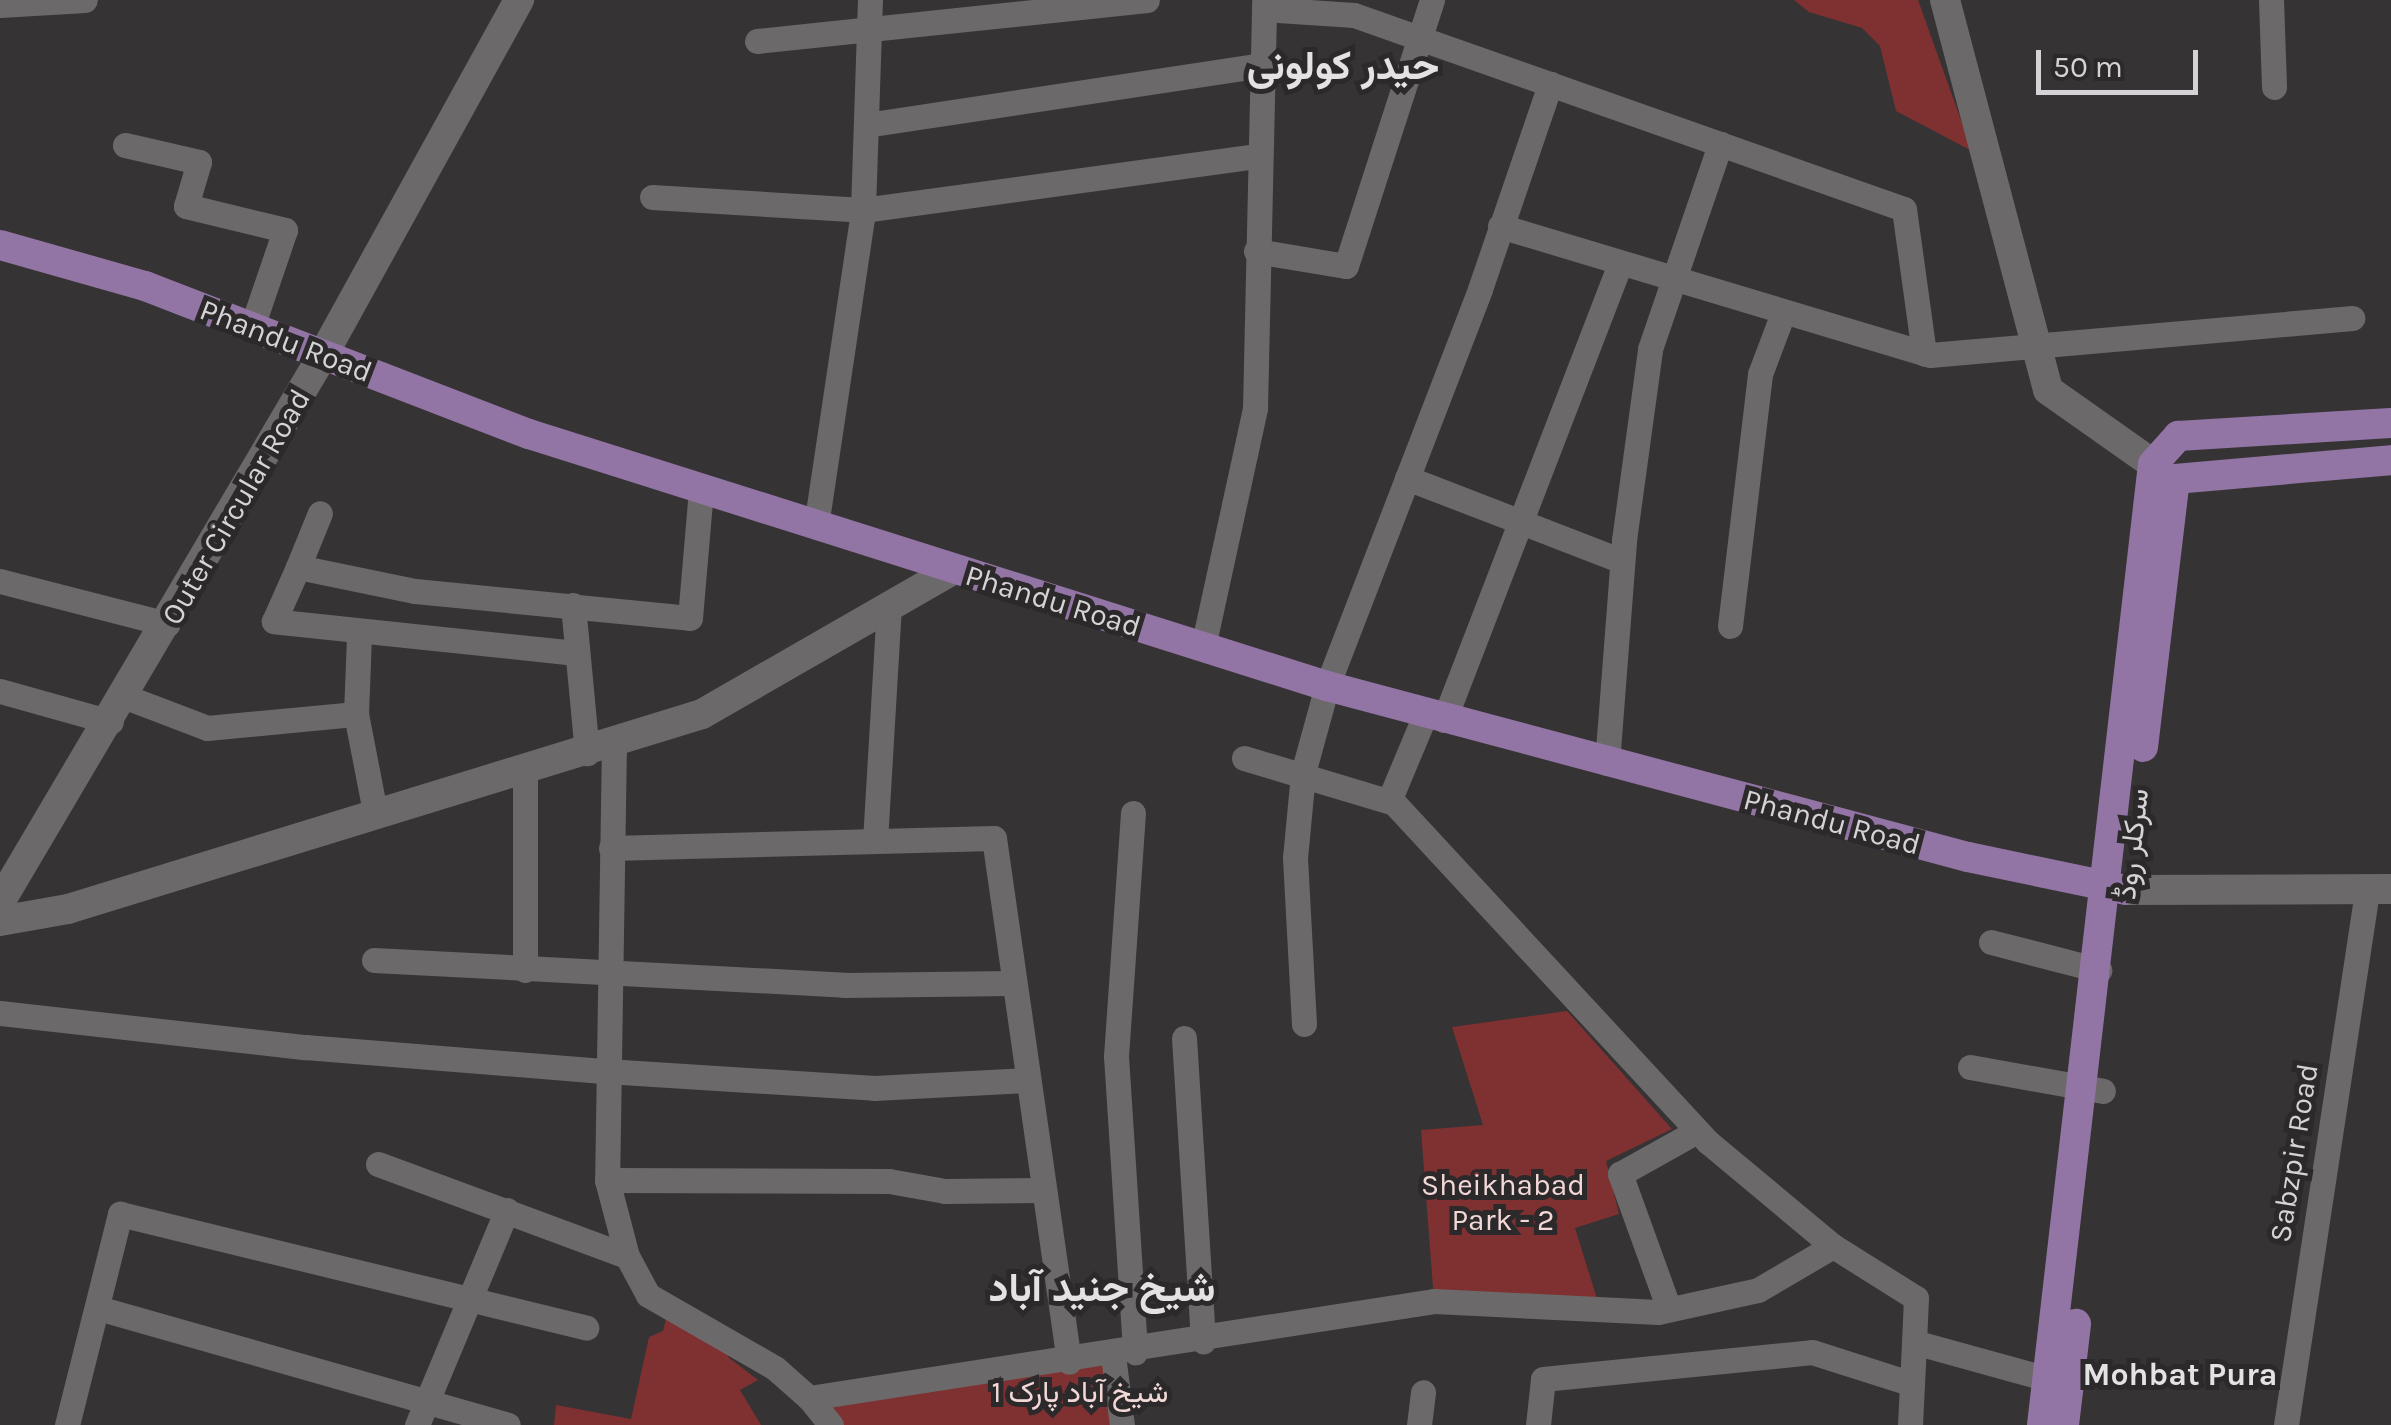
<!DOCTYPE html>
<html>
<head>
<meta charset="utf-8">
<style>
	body { margin:0 }
	#map { position:relative; width:2391px; height:1425px; overflow:hidden; background:#363335; font-family:Karla,Vazirmatn,sans-serif }
	div>[style] { position:absolute }
	.green>* { inset:0; background:#7f3031 }
	.street>* { height:25px; margin:-12.5px; padding:0 12.5px; transform-origin:12.5px; border-radius:12.5px; background:#6c696b }
	.secondary>* { height:30px; margin:-15px; padding:0 15px; transform-origin:15px; border-radius:15px; background:#6c696b }
	.primary>* { height:30px; margin:-15px; padding:0 15px; transform-origin:15px; border-radius:15px; background:#9375a5 }
	span { translate:-50% -50%; white-space:nowrap; text-align:center; line-height:1.15; -webkit-text-stroke:10px #2c292b; paint-order:stroke }
	.street-label { font-size:30px; color:#d5d3d5 }
	.park-label { font-size:30px; color:#f2d9d7 }
	.neighbourhood-label { font-size:32px; color:#e5e2e4; font-weight:700 }
	.district-label { font-size:40px; color:#e5e2e4; font-weight:700 }
	.scale { position:absolute; left:2036px; top:50px; width:162px; height:45px; box-sizing:border-box; border:5px solid #d5d3d5; border-top:0; padding-left:12px; font-size:30px; line-height:35px; white-space:nowrap; color:#d5d3d5; -webkit-text-stroke:8px #2c292b; paint-order:stroke }
</style>
</head>
<body>
<div id="map">
	<div class="green">
		<i style="clip-path:polygon(1794px 0,1918px 0,1972px 151px,1896px 111px,1880px 46px,1862px 28px,1809px 12px)"></i>
		<i style="clip-path:polygon(1567px 1011px,1672px 1129px,1606px 1161px,1619px 1214px,1575px 1228px,1599px 1305px,1434px 1301px,1421px 1130px,1483px 1125px,1452px 1027px)"></i>
		<i style="clip-path:polygon(669px 1307px,736px 1346px,728px 1357px,758px 1380px,740px 1390px,761px 1425px,554px 1425px,556px 1405px,631px 1419px,649px 1337px,663px 1331px)"></i>
		<i style="clip-path:polygon(1113px 1355px,1122px 1425px,831px 1425px,809px 1398px)"></i>
	</div>
	<div class="street">
		<i style="left:2271px;top:0;width:87px;rotate:88deg"></i>
		<i style="left:0;top:5px;width:85px;rotate:-3.4deg"></i>
		<i style="left:1264px;top:9px;width:90px;rotate:3.8deg"></i>
		<i style="left:1354px;top:15px;width:583px;rotate:19.43deg"></i>
		<i style="left:1904px;top:209px;width:146px;rotate:82.1deg"></i>
		<i style="left:757px;top:41px;width:392px;rotate:-6deg"></i>
		<i style="left:866px;top:125px;width:400px;rotate:-8.6deg"></i>
		<i style="left:125px;top:145px;width:76px;rotate:12.9deg"></i>
		<i style="left:199px;top:162px;width:46px;rotate:106.5deg"></i>
		<i style="left:186px;top:206px;width:102px;rotate:13.6deg"></i>
		<i style="left:285px;top:230px;width:102px;rotate:108.8deg"></i>
		<i style="left:652px;top:197px;width:211px;rotate:3.5deg"></i>
		<i style="left:863px;top:210px;width:398px;rotate:-7.8deg"></i>
		<i style="left:1500px;top:226px;width:449px;rotate:16.7deg"></i>
		<i style="left:1930px;top:355px;width:424px;rotate:-5deg"></i>
		<i style="left:1256px;top:251px;width:91px;rotate:9.5deg"></i>
		<i style="left:1346px;top:266px;width:280px;rotate:-72.1deg"></i>
		<i style="left:1407px;top:478px;width:230px;rotate:21.1deg"></i>
		<i style="left:816px;top:526px;width:319px;rotate:-81.5deg"></i>
		<i style="left:863px;top:210px;width:210px;rotate:-88.1deg"></i>
		<i style="left:298px;top:567px;width:58px;rotate:-67.8deg"></i>
		<i style="left:0;top:581px;width:173px;rotate:14.4deg"></i>
		<i style="left:573px;top:605px;width:149px;rotate:84.6deg"></i>
		<i style="left:1730px;top:626px;width:254px;rotate:-83.2deg"></i>
		<i style="left:1760px;top:374px;width:65px;rotate:-69.3deg"></i>
		<i style="left:1203px;top:647px;width:245px;rotate:-77.7deg"></i>
		<i style="left:1255px;top:408px;width:408px;rotate:-88.7deg"></i>
		<i style="left:576px;top:653px;width:304px;rotate:-174deg"></i>
		<i style="left:274px;top:621px;width:59px;rotate:-66deg"></i>
		<i style="left:298px;top:567px;width:119px;rotate:11.6deg"></i>
		<i style="left:415px;top:591px;width:276px;rotate:5.6deg"></i>
		<i style="left:690px;top:618px;width:128px;rotate:-85.1deg"></i>
		<i style="left:0;top:691px;width:115px;rotate:15.6deg"></i>
		<i style="left:126px;top:697px;width:87px;rotate:20.9deg"></i>
		<i style="left:207px;top:728px;width:150px;rotate:-5.4deg"></i>
		<i style="left:356px;top:714px;width:100px;rotate:79deg"></i>
		<i style="left:356px;top:714px;width:79px;rotate:-87.8deg"></i>
		<i style="left:1444px;top:720px;width:490px;rotate:-68.9deg"></i>
		<i style="left:614px;top:743px;width:437px;rotate:90.9deg"></i>
		<i style="left:607px;top:1180px;width:79px;rotate:75.3deg"></i>
		<i style="left:1244px;top:758px;width:157px;rotate:16.7deg"></i>
		<i style="left:1394px;top:803px;width:462px;rotate:47.2deg"></i>
		<i style="left:1708px;top:1142px;width:163px;rotate:39.8deg"></i>
		<i style="left:1833px;top:1246px;width:98px;rotate:32.1deg"></i>
		<i style="left:1916px;top:1298px;width:44px;rotate:92.6deg"></i>
		<i style="left:1914px;top:1342px;width:139px;rotate:15.4deg"></i>
		<i style="left:1607px;top:763px;width:224px;rotate:-85.6deg"></i>
		<i style="left:1624px;top:540px;width:193px;rotate:-82.2deg"></i>
		<i style="left:1650px;top:349px;width:217px;rotate:-71.1deg"></i>
		<i style="left:525px;top:770px;width:200px;rotate:90deg"></i>
		<i style="left:1389px;top:801px;width:93px;rotate:-67.3deg"></i>
		<i style="left:1133px;top:813px;width:244px;rotate:94deg"></i>
		<i style="left:1116px;top:1056px;width:297px;rotate:86.3deg"></i>
		<i style="left:875px;top:841px;width:235px;rotate:-86.6deg"></i>
		<i style="left:611px;top:848px;width:383px;rotate:-1.5deg"></i>
		<i style="left:994px;top:838px;width:529px;rotate:81.85deg"></i>
		<i style="left:1991px;top:942px;width:112px;rotate:14.5deg"></i>
		<i style="left:374px;top:960px;width:471px;rotate:3deg"></i>
		<i style="left:844px;top:985px;width:170px;rotate:-0.7deg"></i>
		<i style="left:0;top:1013px;width:307px;rotate:6.4deg"></i>
		<i style="left:305px;top:1047px;width:302px;rotate:4.6deg"></i>
		<i style="left:606px;top:1071px;width:269px;rotate:3.6deg"></i>
		<i style="left:874px;top:1088px;width:154px;rotate:-3deg"></i>
		<i style="left:1304px;top:1024px;width:166px;rotate:-93.1deg"></i>
		<i style="left:1295px;top:858px;width:85px;rotate:-84.6deg"></i>
		<i style="left:1303px;top:773px;width:90px;rotate:-74.6deg"></i>
		<i style="left:1327px;top:686px;width:425px;rotate:-68.9deg"></i>
		<i style="left:1480px;top:289px;width:217px;rotate:-71.1deg"></i>
		<i style="left:1184px;top:1038px;width:304px;rotate:86.4deg"></i>
		<i style="left:1970px;top:1067px;width:135px;rotate:10.2deg"></i>
		<i style="left:378px;top:1164px;width:265px;rotate:20.3deg"></i>
		<i style="left:627px;top:1256px;width:44px;rotate:61.7deg"></i>
		<i style="left:648px;top:1295px;width:146px;rotate:29.9deg"></i>
		<i style="left:775px;top:1368px;width:45px;rotate:41.4deg"></i>
		<i style="left:809px;top:1398px;width:632px;rotate:-8.82deg"></i>
		<i style="left:1434px;top:1301px;width:224px;rotate:2.8deg"></i>
		<i style="left:1658px;top:1312px;width:102px;rotate:-12.4deg"></i>
		<i style="left:1758px;top:1290px;width:87px;rotate:-30.4deg"></i>
		<i style="left:607px;top:1180px;width:282px;rotate:0.2deg"></i>
		<i style="left:889px;top:1181px;width:57px;rotate:10.1deg"></i>
		<i style="left:945px;top:1191px;width:99px;rotate:-0.6deg"></i>
		<i style="left:98px;top:1308px;width:426px;rotate:15.9deg"></i>
		<i style="left:1669px;top:1309px;width:144px;rotate:-109.9deg"></i>
		<i style="left:1620px;top:1174px;width:88px;rotate:-29.2deg"></i>
		<i style="left:1113px;top:1355px;width:71px;rotate:82.7deg"></i>
		<i style="left:809px;top:1398px;width:35px;rotate:51deg"></i>
		<i style="left:67px;top:1425px;width:218px;rotate:-75.9deg"></i>
		<i style="left:120px;top:1214px;width:480px;rotate:13.7deg"></i>
		<i style="left:417px;top:1425px;width:233px;rotate:-67.3deg"></i>
		<i style="left:1419px;top:1425px;width:33px;rotate:-83deg"></i>
		<i style="left:1538px;top:1425px;width:46px;rotate:-83.8deg"></i>
		<i style="left:1543px;top:1379px;width:270px;rotate:-5.7deg"></i>
		<i style="left:1812px;top:1352px;width:105px;rotate:17.7deg"></i>
		<i style="left:1910px;top:1425px;width:83px;rotate:-87.2deg"></i>
		<i style="left:2286px;top:1425px;width:540px;rotate:-81.37deg"></i>
	</div>
	<div class="secondary">
		<i style="left:1945px;top:0;width:403px;rotate:75.2deg"></i>
		<i style="left:2048px;top:390px;width:128px;rotate:35.2deg"></i>
		<i style="left:2126px;top:890px;width:265px;rotate:-0.2deg"></i>
		<i style="left:0;top:902px;width:635px;rotate:-59.44deg"></i>
		<i style="left:323px;top:355px;width:406px;rotate:-61.1deg"></i>
		<i style="left:0;top:921px;width:69px;rotate:-10deg"></i>
		<i style="left:68px;top:909px;width:663px;rotate:-17.1deg"></i>
		<i style="left:702px;top:714px;width:289px;rotate:-29.9deg"></i>
	</div>
	<div class="primary">
		<i style="left:0;top:245px;width:151px;rotate:15.8deg"></i>
		<i style="left:145px;top:286px;width:412px;rotate:21.1deg"></i>
		<i style="left:529px;top:434px;width:837px;rotate:17.53deg"></i>
		<i style="left:1327px;top:686px;width:663px;rotate:14.94deg"></i>
		<i style="left:1968px;top:857px;width:161px;rotate:11.8deg"></i>
		<i style="left:2175px;top:479px;width:217px;rotate:-5deg"></i>
		<i style="left:2143px;top:747px;width:270px;rotate:-83.2deg"></i>
		<i style="left:2042px;top:1425px;width:967px;rotate:-83.41deg"></i>
		<i style="left:2153px;top:464px;width:38px;rotate:-48deg"></i>
		<i style="left:2178px;top:436px;width:213px;rotate:-3.5deg"></i>
		<i style="left:2064px;top:1425px;width:102px;rotate:-83.2deg"></i>
	</div>
	<div class="street-label">
		<span style="left:286px;top:341px;rotate:21deg">Phandu Road</span>
		<span style="left:236px;top:507px;rotate:-60deg">Outer Circular Road</span>
		<span style="left:1053px;top:601px;rotate:17deg">Phandu Road</span>
		<span style="left:1832px;top:822px;rotate:15deg">Phandu Road</span>
		<span style="left:2132px;top:844px;rotate:-83deg">سرکلر روڈ</span>
		<span style="left:2294px;top:1153px;rotate:-81deg">Sabzpir Road</span>
	</div>
	<div class="park-label">
		<span style="left:1503px;top:1202px">Sheikhabad<br>Park - 2</span>
		<span style="left:1080px;top:1392px">شیخ آباد پارک 1</span>
	</div>
	<div class="neighbourhood-label">
		<span style="left:2180px;top:1375px">Mohbat Pura</span>
	</div>
	<div class="district-label">
		<span style="left:1343px;top:66px">حیدر کولونی</span>
		<span style="left:1102px;top:1288px">شیخ جنید آباد</span>
	</div>
	<div class="scale">50 m</div>
</div>
</body>
</html>
